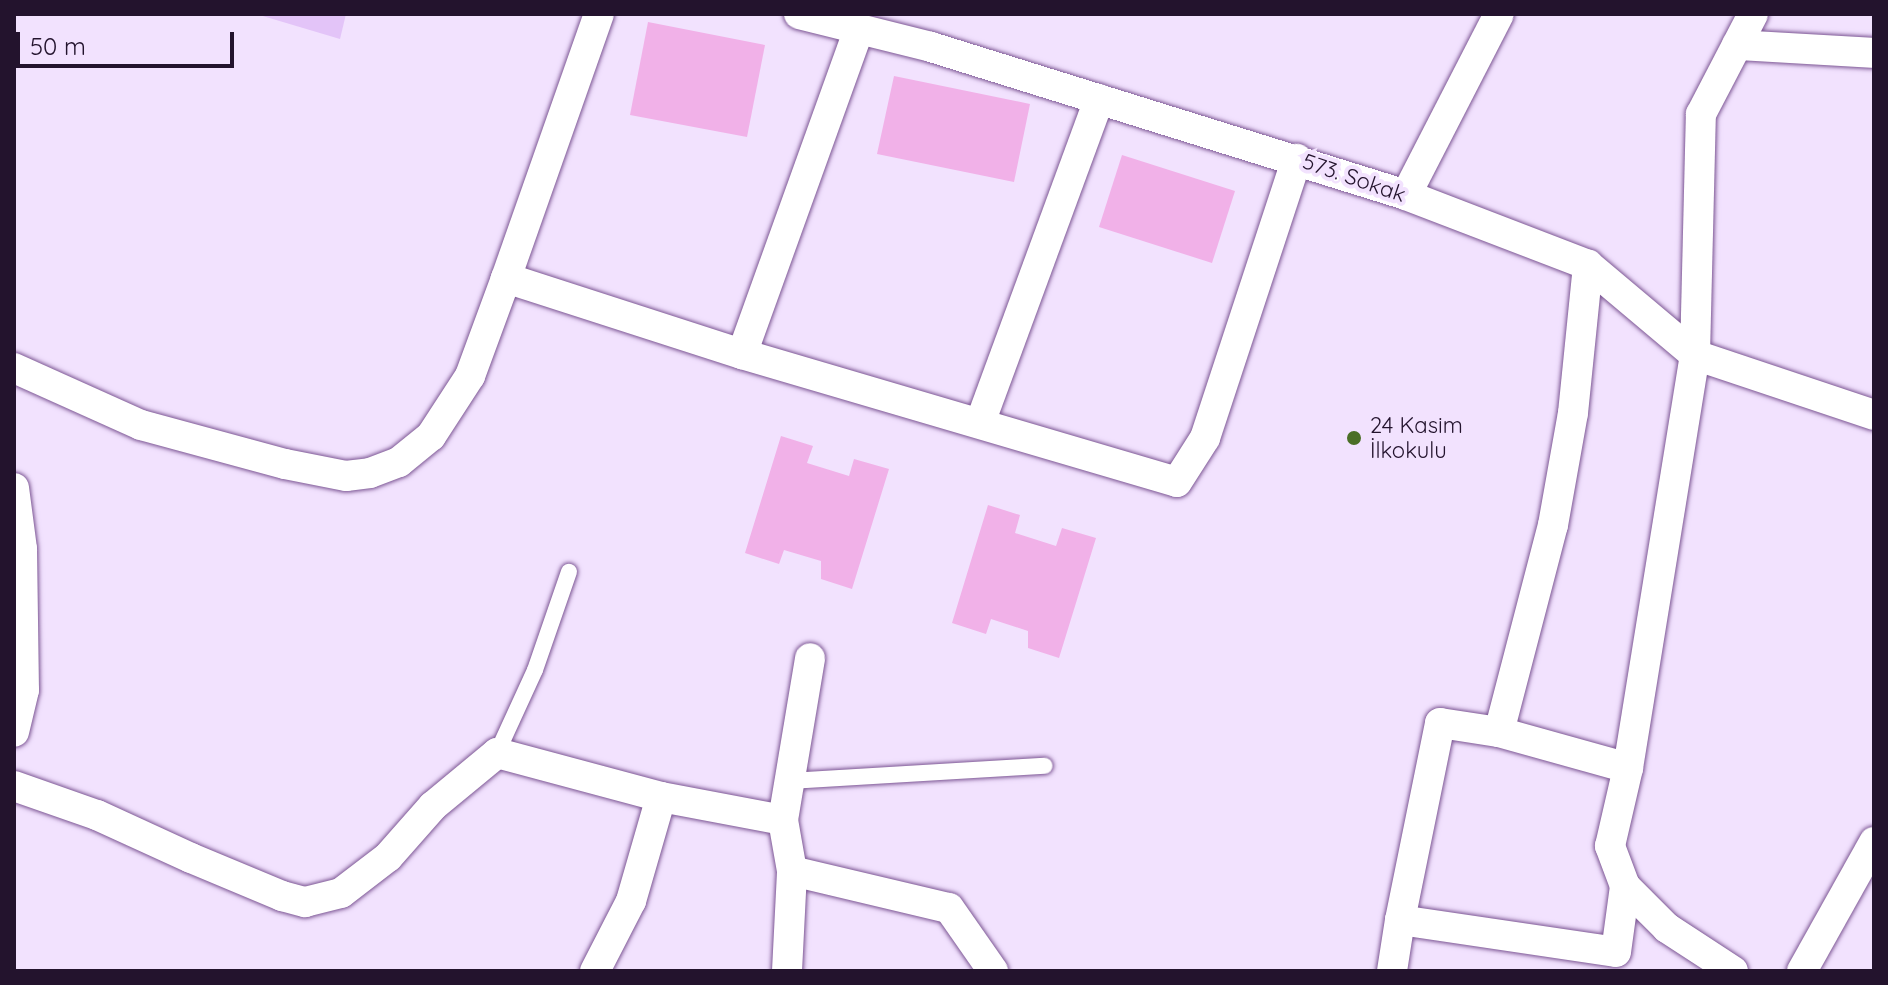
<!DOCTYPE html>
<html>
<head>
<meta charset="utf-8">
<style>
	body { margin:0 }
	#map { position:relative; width:1888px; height:985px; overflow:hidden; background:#f2e2fe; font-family:Quicksand,sans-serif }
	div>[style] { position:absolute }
	.water>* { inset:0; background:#e3c4f8 }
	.building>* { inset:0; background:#f1b1e8 }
	.roads { filter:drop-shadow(0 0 2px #7c5694) drop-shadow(0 0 2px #7c5694) }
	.lane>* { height:16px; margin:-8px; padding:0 8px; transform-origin:8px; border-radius:8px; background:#fff }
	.street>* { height:30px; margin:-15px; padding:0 15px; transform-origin:15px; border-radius:15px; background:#fff }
	.dots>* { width:22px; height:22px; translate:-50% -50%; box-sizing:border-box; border:4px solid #f2e2fe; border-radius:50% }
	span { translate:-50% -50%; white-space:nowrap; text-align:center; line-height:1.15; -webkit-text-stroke:8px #f2e2fe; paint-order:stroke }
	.street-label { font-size:22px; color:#23132d }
	.poi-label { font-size:22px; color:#23132d }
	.left { translate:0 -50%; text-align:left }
	.frame { position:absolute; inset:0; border:16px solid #23132d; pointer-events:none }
	.scale { position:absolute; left:16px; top:32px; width:218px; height:36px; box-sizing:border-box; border:4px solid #23132d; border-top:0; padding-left:10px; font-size:24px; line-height:28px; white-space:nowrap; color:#23132d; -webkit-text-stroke:6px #f2e2fe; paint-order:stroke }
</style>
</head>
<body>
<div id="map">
	<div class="water">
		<i style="clip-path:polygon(256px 14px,346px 14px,340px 39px)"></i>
	</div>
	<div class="building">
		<i style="clip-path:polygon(648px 22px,765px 45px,747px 137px,630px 115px)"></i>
		<i style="clip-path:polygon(894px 76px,1030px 104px,1014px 182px,877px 154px)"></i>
		<i style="clip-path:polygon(1122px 155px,1235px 191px,1212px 263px,1099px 227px)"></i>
		<i style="clip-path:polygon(781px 436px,813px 446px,807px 463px,849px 476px,854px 459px,889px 469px,852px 589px,821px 579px,821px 561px,784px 550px,779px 564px,745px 553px)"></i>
		<i style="clip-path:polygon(988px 505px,1020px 515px,1015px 533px,1056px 546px,1062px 528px,1096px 538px,1059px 658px,1028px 648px,1028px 631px,991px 619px,986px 634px,952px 623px)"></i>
	</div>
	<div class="roads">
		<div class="lane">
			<i style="left:497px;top:753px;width:91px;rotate:-65.4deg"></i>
			<i style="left:535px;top:670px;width:104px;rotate:-70.9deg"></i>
			<i style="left:789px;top:781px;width:256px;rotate:-3.4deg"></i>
		</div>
		<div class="street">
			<i style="left:799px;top:14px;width:136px;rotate:14deg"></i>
			<i style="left:931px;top:47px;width:498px;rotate:17.3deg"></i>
			<i style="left:1406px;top:195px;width:195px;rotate:21deg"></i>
			<i style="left:1588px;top:265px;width:140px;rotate:40.1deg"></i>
			<i style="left:1695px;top:355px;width:189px;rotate:18.5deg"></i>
			<i style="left:1737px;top:45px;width:137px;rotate:3.3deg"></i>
			<i style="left:1406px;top:195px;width:203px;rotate:-62.8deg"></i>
			<i style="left:506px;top:278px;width:280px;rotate:-70.6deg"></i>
			<i style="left:742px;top:354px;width:343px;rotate:-70.2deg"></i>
			<i style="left:14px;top:368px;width:139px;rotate:24.2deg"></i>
			<i style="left:141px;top:425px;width:149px;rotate:15.2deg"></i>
			<i style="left:285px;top:464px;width:62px;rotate:11.1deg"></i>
			<i style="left:346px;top:476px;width:24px;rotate:-7deg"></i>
			<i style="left:370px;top:473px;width:31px;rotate:-21deg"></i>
			<i style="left:399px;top:462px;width:41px;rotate:-39.1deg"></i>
			<i style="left:431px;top:436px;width:72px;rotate:-57deg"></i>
			<i style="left:470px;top:376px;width:104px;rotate:-69.8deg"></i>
			<i style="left:506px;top:278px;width:248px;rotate:17.9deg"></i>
			<i style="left:742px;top:354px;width:453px;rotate:16.4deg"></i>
			<i style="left:1177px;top:482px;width:52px;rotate:-57.5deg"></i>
			<i style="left:1205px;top:438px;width:294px;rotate:-71.8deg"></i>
			<i style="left:980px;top:423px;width:345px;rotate:-69.8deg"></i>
			<i style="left:14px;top:488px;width:62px;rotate:82.5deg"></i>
			<i style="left:22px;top:549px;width:141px;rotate:89.2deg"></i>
			<i style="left:24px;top:690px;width:43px;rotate:103.4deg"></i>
			<i style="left:1499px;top:732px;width:214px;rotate:-75.4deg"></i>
			<i style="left:1553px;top:525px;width:114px;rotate:-79.9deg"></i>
			<i style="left:1573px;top:413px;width:149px;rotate:-84.2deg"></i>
			<i style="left:14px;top:786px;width:88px;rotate:19.3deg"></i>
			<i style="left:97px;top:815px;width:103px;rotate:24.6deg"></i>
			<i style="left:191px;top:858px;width:99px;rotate:22.7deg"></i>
			<i style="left:282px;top:896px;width:24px;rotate:15deg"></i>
			<i style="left:305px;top:902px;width:37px;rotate:-14deg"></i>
			<i style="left:341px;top:893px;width:59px;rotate:-37.5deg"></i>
			<i style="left:388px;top:857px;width:68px;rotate:-48.6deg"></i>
			<i style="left:433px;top:806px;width:83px;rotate:-39.6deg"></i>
			<i style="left:497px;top:753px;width:170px;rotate:15deg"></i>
			<i style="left:792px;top:871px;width:161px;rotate:13.3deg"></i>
			<i style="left:949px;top:908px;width:77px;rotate:55.1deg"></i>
			<i style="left:1400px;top:920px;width:201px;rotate:-78.5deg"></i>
			<i style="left:1440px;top:723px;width:60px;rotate:8.7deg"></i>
			<i style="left:1499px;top:732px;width:134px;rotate:15.6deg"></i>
			<i style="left:595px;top:971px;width:79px;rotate:-62.8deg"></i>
			<i style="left:631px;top:901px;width:108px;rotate:-73.9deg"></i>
			<i style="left:661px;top:797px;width:124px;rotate:10.7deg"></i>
			<i style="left:787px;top:971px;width:100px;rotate:-87.1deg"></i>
			<i style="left:792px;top:871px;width:52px;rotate:-100deg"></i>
			<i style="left:783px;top:820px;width:164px;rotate:-80.5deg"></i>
			<i style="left:1392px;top:971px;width:52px;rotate:-81.1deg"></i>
			<i style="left:1400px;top:920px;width:218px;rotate:8.4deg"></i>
			<i style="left:1616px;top:952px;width:67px;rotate:-82.2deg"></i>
			<i style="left:1733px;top:971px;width:79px;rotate:-146.9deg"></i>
			<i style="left:1667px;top:928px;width:59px;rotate:-135deg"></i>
			<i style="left:1625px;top:886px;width:43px;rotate:-110.6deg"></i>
			<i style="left:1610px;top:846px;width:80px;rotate:-77deg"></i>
			<i style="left:1628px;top:768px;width:418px;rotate:-80.8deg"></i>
			<i style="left:1695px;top:355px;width:241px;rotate:-88.6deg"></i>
			<i style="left:1701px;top:114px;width:113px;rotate:-62.5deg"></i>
			<i style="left:1802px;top:971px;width:148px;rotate:-60.8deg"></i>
		</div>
	</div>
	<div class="dots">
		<i style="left:1354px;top:438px;background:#4b6e26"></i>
	</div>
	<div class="street-label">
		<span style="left:1354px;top:178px;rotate:19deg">573. Sokak</span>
	</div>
	<div class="poi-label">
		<span class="left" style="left:1370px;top:438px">24 Kasim<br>İlkokulu</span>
	</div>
	<div class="frame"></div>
	<div class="scale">50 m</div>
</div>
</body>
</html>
